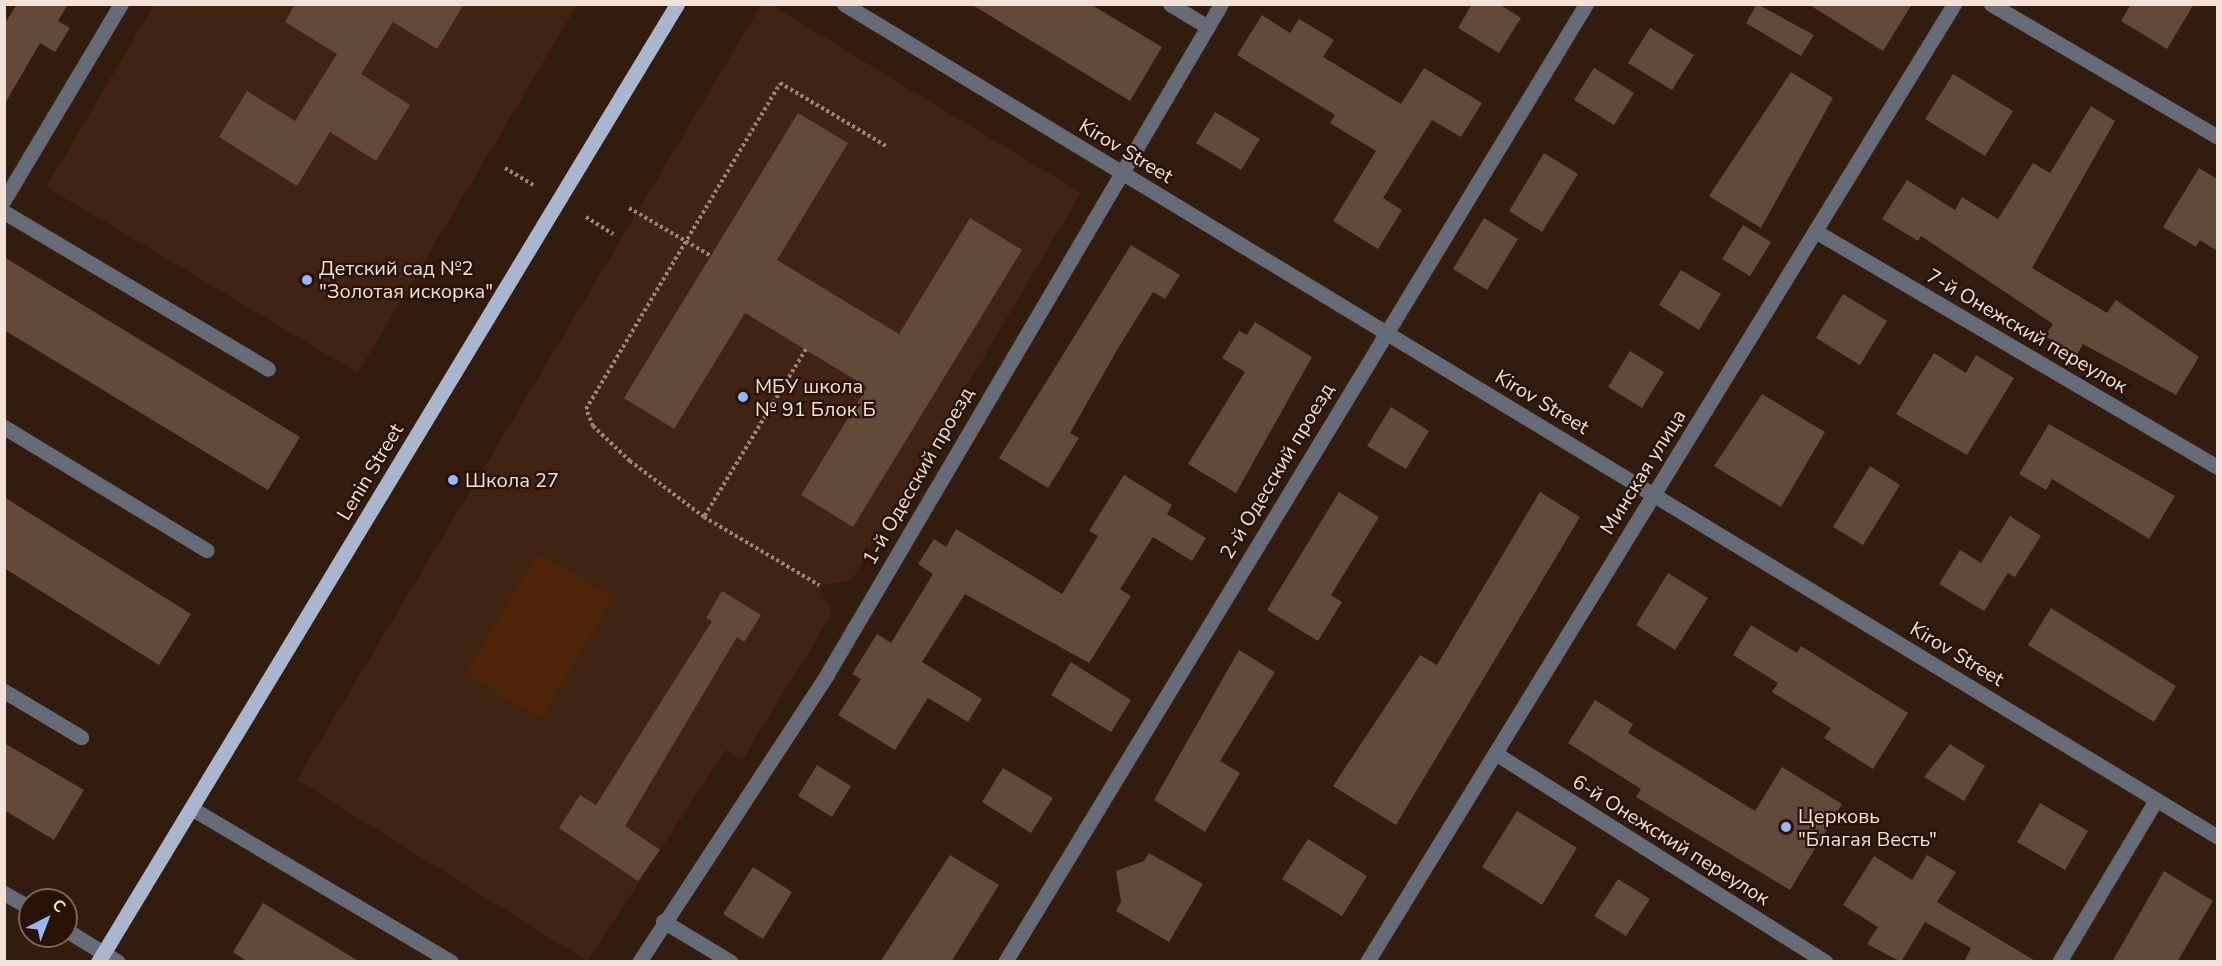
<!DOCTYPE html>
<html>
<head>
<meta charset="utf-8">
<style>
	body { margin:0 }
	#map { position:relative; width:2222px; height:966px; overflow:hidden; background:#321c0d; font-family:"Nunito Sans",sans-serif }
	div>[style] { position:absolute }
	.built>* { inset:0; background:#402310 }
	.green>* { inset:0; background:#4d2406 }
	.building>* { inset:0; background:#63493a }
	.path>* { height:4px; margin-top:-2px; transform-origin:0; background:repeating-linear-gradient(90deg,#9a877b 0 3px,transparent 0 6px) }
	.minor>* { height:15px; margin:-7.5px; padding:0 7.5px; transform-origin:7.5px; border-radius:7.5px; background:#656b77 }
	.major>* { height:15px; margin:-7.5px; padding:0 7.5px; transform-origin:7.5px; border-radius:7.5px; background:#a9b6ce }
	.dots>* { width:16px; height:16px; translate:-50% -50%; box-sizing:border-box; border:3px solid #281205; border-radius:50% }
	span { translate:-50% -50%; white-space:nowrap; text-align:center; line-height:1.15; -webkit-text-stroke:4.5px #281205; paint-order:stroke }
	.street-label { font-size:20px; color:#f2e2d8 }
	.poi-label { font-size:20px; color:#f2e2d8 }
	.left { translate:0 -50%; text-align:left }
	.frame { position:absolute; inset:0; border:6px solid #f2e2d8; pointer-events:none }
	.north { position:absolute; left:18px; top:888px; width:60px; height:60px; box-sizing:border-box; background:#281205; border:2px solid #796559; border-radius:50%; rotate:42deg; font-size:16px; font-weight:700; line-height:24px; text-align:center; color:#f2e2d8 }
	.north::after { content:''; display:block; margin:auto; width:21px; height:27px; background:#94b7fd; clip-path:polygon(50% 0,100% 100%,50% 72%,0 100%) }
</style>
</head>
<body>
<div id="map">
	<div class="built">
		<i style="clip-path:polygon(154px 5px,577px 5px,358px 373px,46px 187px)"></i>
		<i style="clip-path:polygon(761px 5px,771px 5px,1081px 193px,851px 581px,819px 585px,832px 614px,742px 760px,726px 750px,587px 961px,297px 780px)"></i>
	</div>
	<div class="green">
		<i style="clip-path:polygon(538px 553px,613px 597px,541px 719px,466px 674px)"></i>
	</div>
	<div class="building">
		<i style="clip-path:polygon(17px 4px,68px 4px,58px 21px,70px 28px,55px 52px,40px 43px,4px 105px,4px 25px)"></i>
		<i style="clip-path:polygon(295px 4px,464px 4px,437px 49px,393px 22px,361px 74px,410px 105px,376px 161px,330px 132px,297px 186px,219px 137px,247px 91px,295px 121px,337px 54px,285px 22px)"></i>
		<i style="clip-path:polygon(971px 4px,1090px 4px,1162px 47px,1130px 101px)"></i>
		<i style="clip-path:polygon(1472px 4px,1499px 4px,1521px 18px,1499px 53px,1458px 28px)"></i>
		<i style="clip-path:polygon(1757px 4px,1814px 35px,1801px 56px,1746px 23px)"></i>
		<i style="clip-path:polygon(1808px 4px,1912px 4px,1883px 51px)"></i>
		<i style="clip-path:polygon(2131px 4px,2194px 4px,2167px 49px,2121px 21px)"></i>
		<i style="clip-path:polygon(1262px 15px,1290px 33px,1299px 19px,1334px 40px,1323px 57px,1401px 104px,1424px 68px,1482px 103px,1461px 137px,1432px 120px,1383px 198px,1402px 210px,1378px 249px,1333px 221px,1376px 151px,1330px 123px,1335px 115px,1237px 55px)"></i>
		<i style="clip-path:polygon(1650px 28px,1694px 55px,1672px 90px,1628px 63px)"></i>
		<i style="clip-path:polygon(1594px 68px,1634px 93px,1614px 125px,1574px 100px)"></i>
		<i style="clip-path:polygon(1791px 72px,1833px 98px,1761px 228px,1709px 196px)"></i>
		<i style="clip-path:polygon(1953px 74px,2013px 111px,1985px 156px,1925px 119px)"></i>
		<i style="clip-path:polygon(2091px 106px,2115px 121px,2032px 268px,2107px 313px,2116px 300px,2199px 357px,2176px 395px,2083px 344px,2076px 356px,2045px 336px,2053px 324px,1921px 236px,1918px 241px,1882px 219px,1907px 180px,1955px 210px,1962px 197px,1998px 219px,2033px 163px,2050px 173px)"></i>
		<i style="clip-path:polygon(1215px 112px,1260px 139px,1241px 170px,1196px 143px)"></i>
		<i style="clip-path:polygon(798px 113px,848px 143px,777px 260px,899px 334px,970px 218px,1022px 250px,853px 527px,801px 495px,867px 387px,745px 313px,674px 429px,624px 398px)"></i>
		<i style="clip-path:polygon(1544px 153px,1578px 174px,1542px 232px,1509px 211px)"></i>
		<i style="clip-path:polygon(2199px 168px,2217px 179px,2217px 251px,2200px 240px,2196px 247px,2163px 227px)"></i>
		<i style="clip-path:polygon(1484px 218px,1518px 239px,1487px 290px,1453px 269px)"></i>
		<i style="clip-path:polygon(1743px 225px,1771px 242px,1750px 276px,1722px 259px)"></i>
		<i style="clip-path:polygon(1131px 245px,1180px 275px,1165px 299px,1153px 292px,1117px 350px,1070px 433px,1079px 438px,1048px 488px,999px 458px)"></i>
		<i style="clip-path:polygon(4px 257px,300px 437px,268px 490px,4px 330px)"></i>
		<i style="clip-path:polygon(1681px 270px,1721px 294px,1699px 330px,1659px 305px)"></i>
		<i style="clip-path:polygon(1843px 294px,1887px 321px,1860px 365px,1816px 338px)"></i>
		<i style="clip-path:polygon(1255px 322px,1312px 357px,1236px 493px,1188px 464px,1245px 372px,1222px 358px,1239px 331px,1247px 335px)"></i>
		<i style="clip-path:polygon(1630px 351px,1664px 372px,1642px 408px,1608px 387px)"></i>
		<i style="clip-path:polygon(1934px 353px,1966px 373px,1976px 355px,2014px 378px,1967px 455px,1896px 414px)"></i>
		<i style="clip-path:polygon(1762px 394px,1825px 432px,1781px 507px,1714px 466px)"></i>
		<i style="clip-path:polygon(1391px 407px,1429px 431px,1406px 469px,1367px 446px)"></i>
		<i style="clip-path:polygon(2049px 424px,2175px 496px,2149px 539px,2052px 479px,2046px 490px,2019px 474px)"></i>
		<i style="clip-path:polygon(1870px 466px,1900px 485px,1863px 545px,1833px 527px)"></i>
		<i style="clip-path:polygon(1124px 475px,1172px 505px,1167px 514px,1206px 538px,1192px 561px,1153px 537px,1120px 589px,1131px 596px,1089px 663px,965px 594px,922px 662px,982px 699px,968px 722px,928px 698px,895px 750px,838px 715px,861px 679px,852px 674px,877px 634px,891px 643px,933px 574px,918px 564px,934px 539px,946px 547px,956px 529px,1062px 594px,1098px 536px,1089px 531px)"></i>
		<i style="clip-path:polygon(1339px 492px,1379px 517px,1331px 595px,1342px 602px,1318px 641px,1267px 610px)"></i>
		<i style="clip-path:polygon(1540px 492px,1580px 517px,1396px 825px,1333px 786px,1420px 655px,1437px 665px)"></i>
		<i style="clip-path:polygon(4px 497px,191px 614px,159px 665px,4px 568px)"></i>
		<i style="clip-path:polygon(2010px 516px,2041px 536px,2015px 577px,2008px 573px,1984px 611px,1939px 584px,1960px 550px,1981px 563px)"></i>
		<i style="clip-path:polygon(1668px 573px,1708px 598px,1675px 650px,1636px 625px)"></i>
		<i style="clip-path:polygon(722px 591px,761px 615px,744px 642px,737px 637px,625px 826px,660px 850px,638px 881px,559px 828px,580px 795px,596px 805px,712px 621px,706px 618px)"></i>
		<i style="clip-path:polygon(2051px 608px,2176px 686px,2154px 722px,2028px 645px)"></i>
		<i style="clip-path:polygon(1751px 625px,1797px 653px,1801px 646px,1908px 713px,1873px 769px,1824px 738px,1831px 728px,1772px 692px,1778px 683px,1733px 655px)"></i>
		<i style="clip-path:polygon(1239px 650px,1275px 672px,1220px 761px,1240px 773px,1205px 832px,1154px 800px)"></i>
		<i style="clip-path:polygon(1071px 662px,1131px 700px,1111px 732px,1051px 695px)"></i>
		<i style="clip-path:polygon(1595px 700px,1633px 724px,1628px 733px,1755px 811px,1782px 767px,1842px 804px,1790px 890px,1636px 797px,1641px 789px,1568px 743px)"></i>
		<i style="clip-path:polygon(4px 743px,84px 790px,54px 840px,4px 810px)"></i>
		<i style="clip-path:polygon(1950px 744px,1985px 766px,1964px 801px,1924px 777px)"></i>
		<i style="clip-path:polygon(817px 765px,851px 786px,832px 817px,798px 796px)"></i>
		<i style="clip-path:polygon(1003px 768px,1053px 798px,1031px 833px,982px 802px)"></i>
		<i style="clip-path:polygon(2040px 803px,2088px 831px,2065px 870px,2017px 842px)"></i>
		<i style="clip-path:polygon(1517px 811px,1577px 848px,1542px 905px,1482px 867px)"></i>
		<i style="clip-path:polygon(1308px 839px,1367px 876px,1342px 916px,1282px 879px)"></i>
		<i style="clip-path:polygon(1149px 853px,1203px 884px,1169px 942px,1116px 911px,1121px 902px,1116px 871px,1144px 861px)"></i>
		<i style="clip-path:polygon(950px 855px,999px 885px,951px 962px,880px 962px)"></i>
		<i style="clip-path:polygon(1927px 855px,1956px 872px,1937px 902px,2037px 962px,1964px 962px,1971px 948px,1925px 922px,1901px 962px,1867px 944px,1878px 927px,1843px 905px,1874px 856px,1912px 880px)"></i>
		<i style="clip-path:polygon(753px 867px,792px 892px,763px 939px,723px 914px)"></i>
		<i style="clip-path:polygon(2164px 871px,2213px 901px,2177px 962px,2112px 962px)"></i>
		<i style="clip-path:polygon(1618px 879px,1650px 899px,1626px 936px,1594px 916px)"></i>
		<i style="clip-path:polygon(263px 903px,360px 962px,248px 962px,233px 952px)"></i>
	</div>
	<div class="path">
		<i style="left:505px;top:168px;width:33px;rotate:31deg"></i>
		<i style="left:629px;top:208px;width:95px;rotate:30.3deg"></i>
		<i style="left:586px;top:217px;width:32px;rotate:32deg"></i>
		<i style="left:806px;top:349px;width:197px;rotate:121.3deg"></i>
		<i style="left:704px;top:517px;width:134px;rotate:30.6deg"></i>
		<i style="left:704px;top:517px;width:93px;rotate:-142.9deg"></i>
		<i style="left:630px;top:461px;width:51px;rotate:-136.6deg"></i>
		<i style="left:593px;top:426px;width:18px;rotate:-112deg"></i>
		<i style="left:586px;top:409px;width:379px;rotate:-59.2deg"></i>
		<i style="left:780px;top:83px;width:123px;rotate:30.7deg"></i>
	</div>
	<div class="minor">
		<i style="left:844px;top:4px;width:1607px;rotate:31.23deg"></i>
		<i style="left:1170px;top:4px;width:44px;rotate:31.2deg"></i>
		<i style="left:1991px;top:4px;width:263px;rotate:30.4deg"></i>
		<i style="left:4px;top:200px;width:228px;rotate:-59.2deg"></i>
		<i style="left:4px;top:212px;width:307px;rotate:30.7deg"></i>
		<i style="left:1815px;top:231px;width:467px;rotate:30.4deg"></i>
		<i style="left:4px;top:427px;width:237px;rotate:31.3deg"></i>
		<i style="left:4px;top:691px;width:90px;rotate:30.9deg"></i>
		<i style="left:1495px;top:753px;width:391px;rotate:32.3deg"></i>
		<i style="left:191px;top:808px;width:302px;rotate:30.6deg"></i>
		<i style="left:4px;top:893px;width:30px;rotate:30deg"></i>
		<i style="left:663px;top:921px;width:79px;rotate:31.1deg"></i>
		<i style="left:66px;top:930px;width:61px;rotate:31.6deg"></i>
		<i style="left:639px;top:962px;width:342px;rotate:-56.8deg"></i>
		<i style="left:826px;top:676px;width:779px;rotate:-59.55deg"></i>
		<i style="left:1005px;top:962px;width:1120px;rotate:-58.76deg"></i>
		<i style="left:1367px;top:962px;width:1124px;rotate:-58.5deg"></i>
		<i style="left:2059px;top:962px;width:189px;rotate:-59.1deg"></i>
	</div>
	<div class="major">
		<i style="left:98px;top:962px;width:1119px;rotate:-58.85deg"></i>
	</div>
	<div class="dots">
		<i style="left:307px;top:280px;background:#94b7fd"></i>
		<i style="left:743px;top:397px;background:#94b7fd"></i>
		<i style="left:453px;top:480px;background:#94b7fd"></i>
		<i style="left:1786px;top:827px;background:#94b7fd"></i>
	</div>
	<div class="street-label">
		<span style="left:1126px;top:151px;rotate:31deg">Kirov Street</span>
		<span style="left:2027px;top:331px;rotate:30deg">7-й Онежский переулок</span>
		<span style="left:1542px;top:402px;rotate:31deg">Kirov Street</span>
		<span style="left:1277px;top:471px;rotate:-59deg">2-й Одесский проезд</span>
		<span style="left:370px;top:472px;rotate:-59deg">Lenin Street</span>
		<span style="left:1643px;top:472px;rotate:-58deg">Минская улица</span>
		<span style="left:918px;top:476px;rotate:-60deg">1-й Одесский проезд</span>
		<span style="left:1957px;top:654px;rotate:31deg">Kirov Street</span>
		<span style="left:1671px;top:840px;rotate:32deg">6-й Онежский переулок</span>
	</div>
	<div class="poi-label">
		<span class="left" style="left:319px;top:280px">Детский сад №2<br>"Золотая искорка"</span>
		<span class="left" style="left:755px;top:398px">МБУ школа<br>№ 91 Блок Б</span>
		<span class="left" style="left:465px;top:480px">Школа 27</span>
		<span class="left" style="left:1798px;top:828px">Церковь<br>"Благая Весть"</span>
	</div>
	<div class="frame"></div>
	<div class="north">С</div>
</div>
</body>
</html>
